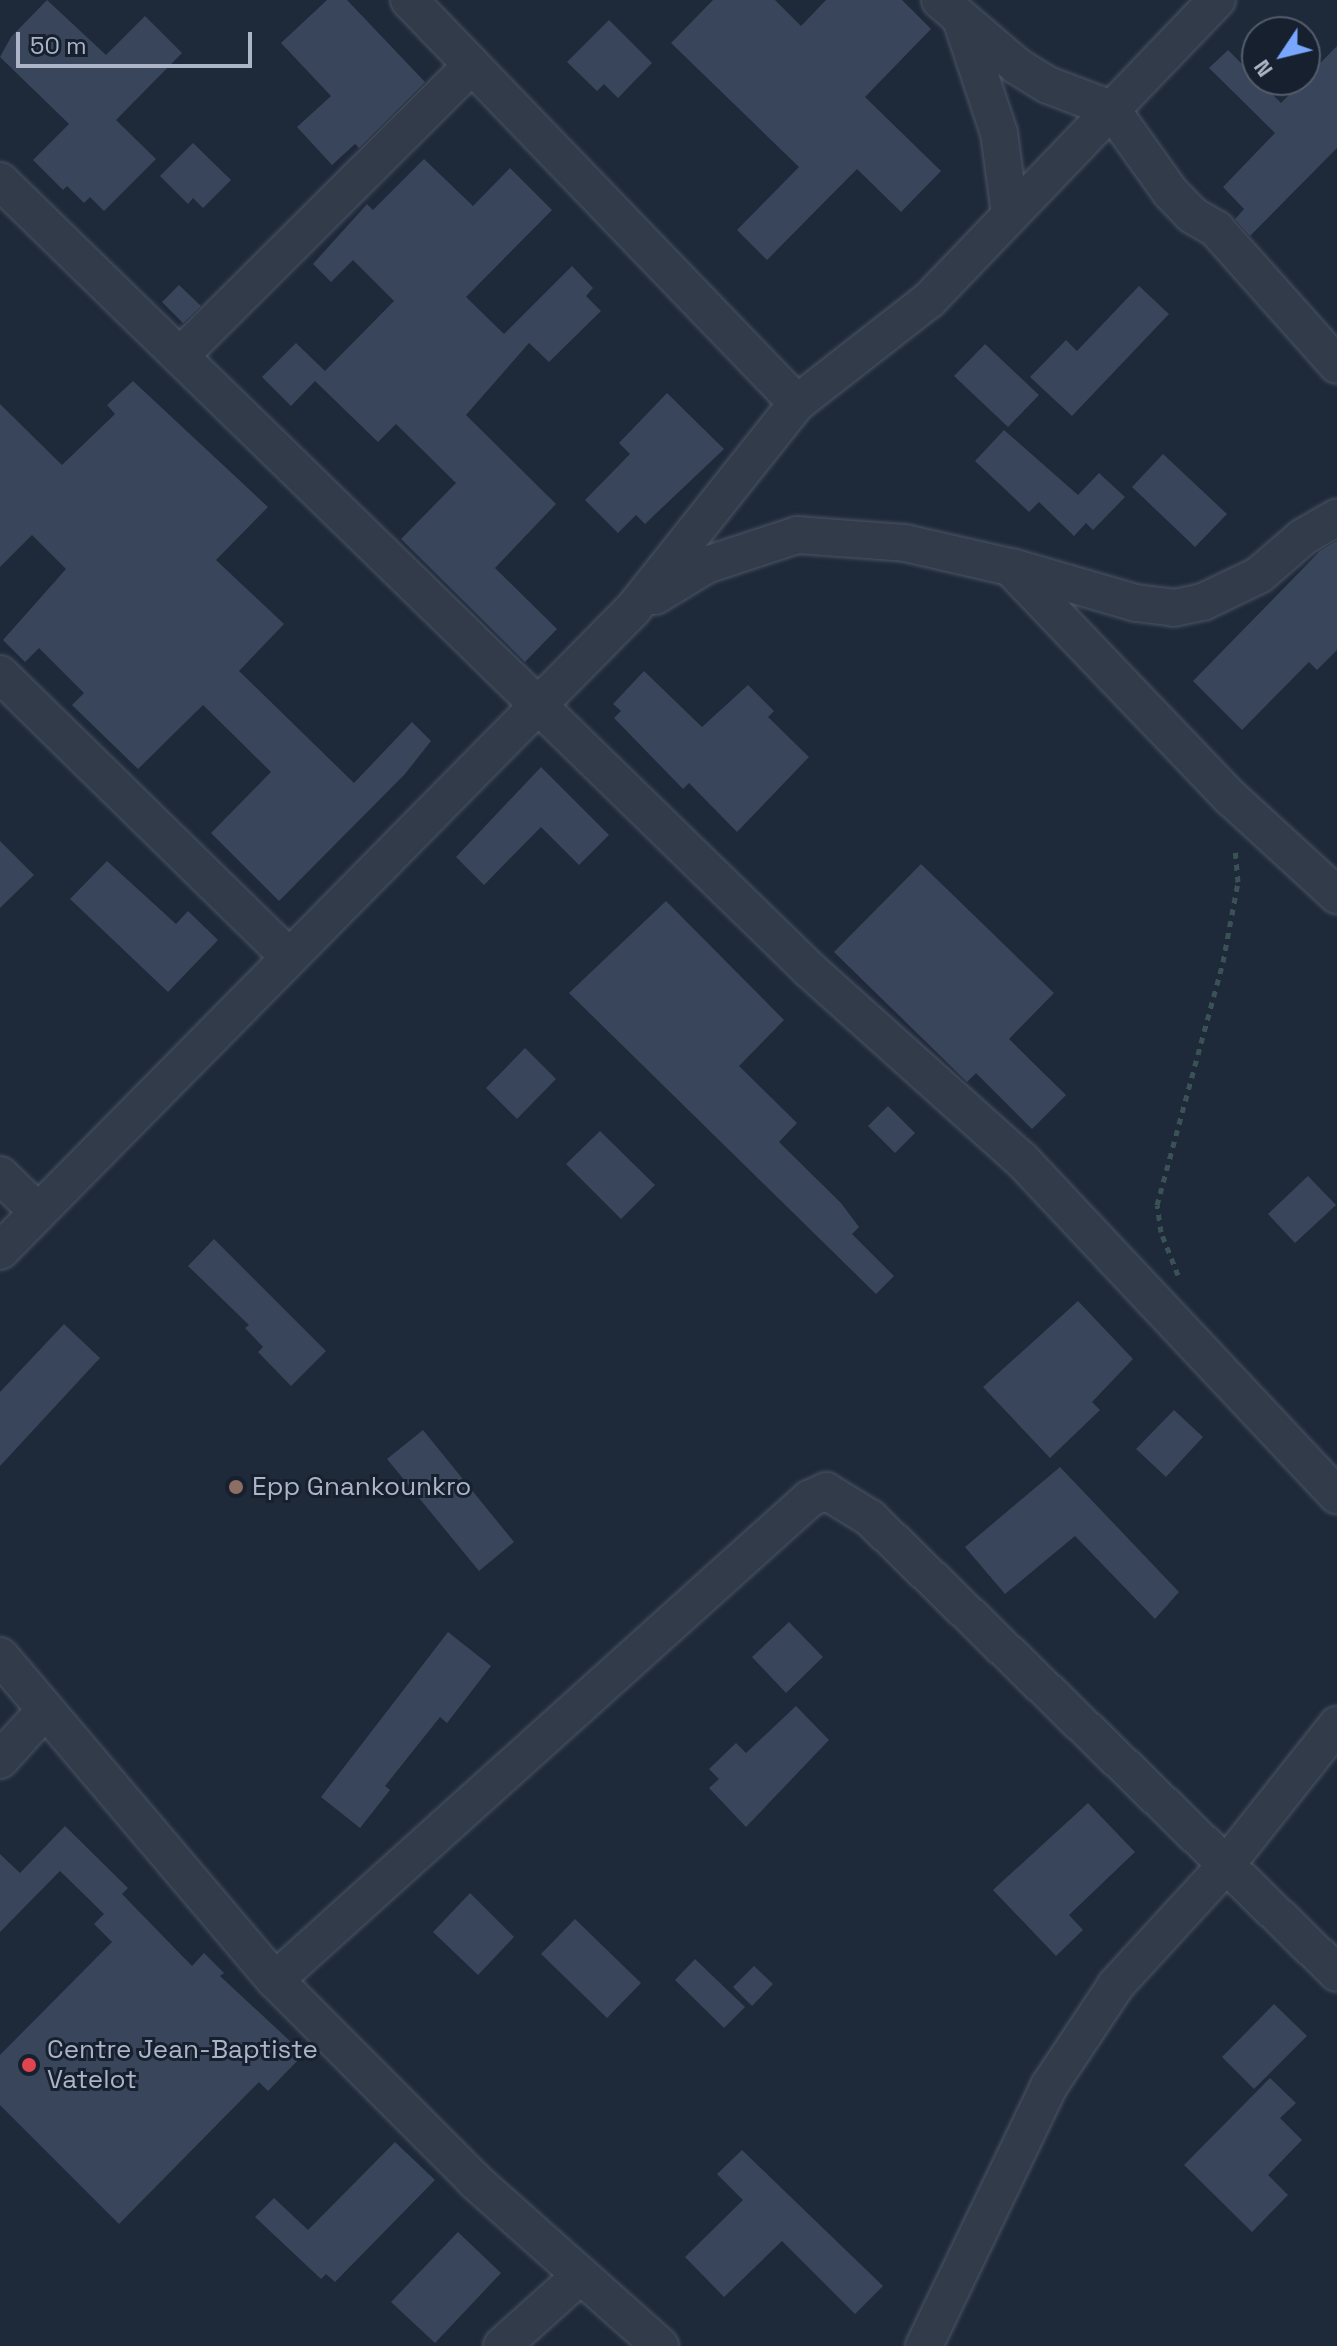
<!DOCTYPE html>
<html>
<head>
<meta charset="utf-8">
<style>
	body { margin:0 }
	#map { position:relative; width:1337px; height:2346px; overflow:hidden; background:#1e293a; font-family:"Space Grotesk",sans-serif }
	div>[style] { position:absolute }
	.building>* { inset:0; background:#39455a }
	.path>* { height:5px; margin-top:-2.5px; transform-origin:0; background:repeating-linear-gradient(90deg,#3a5255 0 6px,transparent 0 12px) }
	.roads { filter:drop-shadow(0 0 2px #4c5565) drop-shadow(0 0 2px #4c5565) }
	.minor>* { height:36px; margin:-18px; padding:0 18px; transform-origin:18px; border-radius:18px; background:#323b4a }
	.dots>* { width:22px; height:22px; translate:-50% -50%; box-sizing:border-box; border:4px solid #17202e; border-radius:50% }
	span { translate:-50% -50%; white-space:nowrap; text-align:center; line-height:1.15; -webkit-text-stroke:6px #17202e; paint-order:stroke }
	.poi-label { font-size:26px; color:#acb5c7 }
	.left { translate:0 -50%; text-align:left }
	.north { position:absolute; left:1241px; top:16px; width:80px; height:80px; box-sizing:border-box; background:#17202e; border:2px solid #535c6b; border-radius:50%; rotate:235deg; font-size:22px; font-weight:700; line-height:32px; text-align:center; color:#acb5c7 }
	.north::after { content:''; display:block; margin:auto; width:28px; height:36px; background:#79a7ff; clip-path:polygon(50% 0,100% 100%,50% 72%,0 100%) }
	.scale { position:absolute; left:16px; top:32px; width:236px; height:36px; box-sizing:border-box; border:4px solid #acb5c7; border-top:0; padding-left:10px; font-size:24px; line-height:28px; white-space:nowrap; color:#acb5c7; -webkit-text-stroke:6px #17202e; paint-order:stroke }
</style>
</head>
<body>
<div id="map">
	<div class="building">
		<i style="clip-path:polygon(47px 0,106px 55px,145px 16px,182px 53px,116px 120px,156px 159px,104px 211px,90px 197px,84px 203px,67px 186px,63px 190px,33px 160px,69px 124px,0 57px,11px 37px)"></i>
		<i style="clip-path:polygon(327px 0,347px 0,425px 82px,359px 148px,355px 144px,332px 165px,297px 127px,331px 96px,281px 43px)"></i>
		<i style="clip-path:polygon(713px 0,775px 0,801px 26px,826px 0,902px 0,931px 29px,865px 97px,941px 171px,901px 212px,857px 169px,767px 260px,737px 230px,799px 167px,671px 43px)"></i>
		<i style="clip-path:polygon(609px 20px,652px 63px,618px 98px,604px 84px,597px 91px,567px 62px)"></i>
		<i style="clip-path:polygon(1337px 46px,1337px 148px,1250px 236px,1235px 219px,1244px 209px,1223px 187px,1275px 133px,1209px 68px,1228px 50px,1281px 103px)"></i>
		<i style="clip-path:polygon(193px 143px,231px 180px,203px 208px,193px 198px,188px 204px,160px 176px)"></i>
		<i style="clip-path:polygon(424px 159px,473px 206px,510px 168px,552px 210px,466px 297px,504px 334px,572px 266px,593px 288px,586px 296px,601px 311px,549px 362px,529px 343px,466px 415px,556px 504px,495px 568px,557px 629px,525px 662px,401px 539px,456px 483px,396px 424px,378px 442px,315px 381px,291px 406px,262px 377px,296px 343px,325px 371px,394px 301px,353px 260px,331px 282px,313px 264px,367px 204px,373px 210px)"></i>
		<i style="clip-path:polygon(179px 285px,201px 306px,183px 323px,162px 302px)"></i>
		<i style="clip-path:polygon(1139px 286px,1169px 314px,1072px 416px,1030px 377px,1066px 340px,1077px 351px)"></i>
		<i style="clip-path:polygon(985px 344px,1039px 395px,1008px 427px,954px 376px)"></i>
		<i style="clip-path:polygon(133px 381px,268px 507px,216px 560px,284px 624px,239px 671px,354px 783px,412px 722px,431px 741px,405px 774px,279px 901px,211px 833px,271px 772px,203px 705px,138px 769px,72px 705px,84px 693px,39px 648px,25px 662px,3px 640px,66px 569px,32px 535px,0 567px,0 404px,62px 465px,115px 414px,107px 405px)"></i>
		<i style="clip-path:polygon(667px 393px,724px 449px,645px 524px,636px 515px,618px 533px,585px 500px,630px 454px,619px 443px)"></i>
		<i style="clip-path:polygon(1004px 430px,1078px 495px,1099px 473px,1125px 497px,1093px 530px,1086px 523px,1074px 536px,1039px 502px,1029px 512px,975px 461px)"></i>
		<i style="clip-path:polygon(1163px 454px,1227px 514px,1195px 547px,1132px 487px)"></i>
		<i style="clip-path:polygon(1337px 541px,1337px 650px,1317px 670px,1309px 662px,1242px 730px,1193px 681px,1320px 551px)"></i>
		<i style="clip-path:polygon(644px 671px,702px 727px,748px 685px,774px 711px,768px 717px,809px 757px,737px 832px,689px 783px,683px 789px,614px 718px,621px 711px,613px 704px)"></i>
		<i style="clip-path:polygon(541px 767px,609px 835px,579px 865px,541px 827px,484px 885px,456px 857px)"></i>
		<i style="clip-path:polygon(0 841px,34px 875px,0 908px)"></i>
		<i style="clip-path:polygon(107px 861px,176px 924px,188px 911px,218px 940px,168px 992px,70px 899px)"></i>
		<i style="clip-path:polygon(921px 864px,1054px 993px,1009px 1039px,1066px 1095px,1032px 1129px,976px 1073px,967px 1082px,834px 952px)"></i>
		<i style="clip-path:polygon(666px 901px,784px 1020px,739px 1066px,797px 1123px,779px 1142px,841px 1203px,859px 1227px,852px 1234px,894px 1276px,876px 1294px,569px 993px)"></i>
		<i style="clip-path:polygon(525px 1048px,556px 1079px,517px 1119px,486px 1088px)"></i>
		<i style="clip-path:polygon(888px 1106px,915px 1133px,895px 1153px,868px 1126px)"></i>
		<i style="clip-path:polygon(600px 1131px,655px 1185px,621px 1219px,566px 1164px)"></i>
		<i style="clip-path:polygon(1308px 1176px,1336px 1205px,1295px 1243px,1268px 1214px)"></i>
		<i style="clip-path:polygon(214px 1239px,326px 1351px,291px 1386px,258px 1352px,263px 1347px,245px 1328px,249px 1325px,188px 1266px)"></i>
		<i style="clip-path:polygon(1078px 1301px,1133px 1359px,1092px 1402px,1100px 1410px,1050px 1458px,983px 1387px)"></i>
		<i style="clip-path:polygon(64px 1324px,100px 1358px,0 1466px,0 1392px)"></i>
		<i style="clip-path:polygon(1174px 1410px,1203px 1437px,1166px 1477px,1136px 1449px)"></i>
		<i style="clip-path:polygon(423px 1430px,514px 1542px,479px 1571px,387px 1459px)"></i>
		<i style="clip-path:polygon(1060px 1467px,1179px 1592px,1155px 1619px,1075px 1536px,1005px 1594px,965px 1547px)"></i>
		<i style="clip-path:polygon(789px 1622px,823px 1657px,786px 1693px,752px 1657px)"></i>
		<i style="clip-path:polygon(448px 1632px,491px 1666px,447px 1723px,440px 1717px,385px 1786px,390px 1790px,360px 1828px,321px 1797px)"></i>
		<i style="clip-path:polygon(796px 1706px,829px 1740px,746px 1827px,709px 1788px,719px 1779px,709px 1769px,736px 1743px,746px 1753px)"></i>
		<i style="clip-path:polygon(1088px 1803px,1135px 1852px,1069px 1915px,1083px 1930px,1056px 1956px,993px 1890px)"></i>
		<i style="clip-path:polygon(65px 1826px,128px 1888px,122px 1894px,192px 1966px,204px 1953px,224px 1973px,220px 1976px,304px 2054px,268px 2091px,259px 2082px,119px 2224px,0 2105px,0 2055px,112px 1942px,94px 1924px,104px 1914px,60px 1871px,0 1932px,0 1854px,20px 1873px)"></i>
		<i style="clip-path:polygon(470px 1893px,514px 1937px,478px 1975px,433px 1932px)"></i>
		<i style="clip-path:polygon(575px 1919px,641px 1983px,607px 2018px,541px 1954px)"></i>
		<i style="clip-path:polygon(695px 1959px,745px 2007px,724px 2028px,675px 1980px)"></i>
		<i style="clip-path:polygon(754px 1966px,773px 1984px,752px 2006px,733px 1987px)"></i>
		<i style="clip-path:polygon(1274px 2004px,1307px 2036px,1254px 2089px,1222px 2057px)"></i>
		<i style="clip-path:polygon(1270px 2078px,1296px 2103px,1280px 2118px,1302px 2140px,1268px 2175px,1288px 2195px,1252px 2232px,1184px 2165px)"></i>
		<i style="clip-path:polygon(395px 2142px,435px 2180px,335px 2282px,326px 2274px,321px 2279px,255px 2217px,274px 2198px,308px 2230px)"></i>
		<i style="clip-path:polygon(742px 2150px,883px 2286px,855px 2314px,782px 2241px,724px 2297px,685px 2257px,743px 2200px,717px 2174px)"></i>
		<i style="clip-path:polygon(458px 2232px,501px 2273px,435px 2343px,391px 2302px)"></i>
	</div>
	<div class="path">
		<i style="left:1178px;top:1275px;width:46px;rotate:-111.6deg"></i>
		<i style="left:1161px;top:1232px;width:27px;rotate:-98deg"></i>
		<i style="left:1157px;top:1205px;width:252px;rotate:-74.8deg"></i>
		<i style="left:1223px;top:962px;width:81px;rotate:-79.4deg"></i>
		<i style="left:1238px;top:882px;width:35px;rotate:-95deg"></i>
	</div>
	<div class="roads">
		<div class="minor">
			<i style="left:409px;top:0;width:559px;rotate:46.09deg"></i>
			<i style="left:940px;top:0;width:101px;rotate:40.6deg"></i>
			<i style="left:1017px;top:66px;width:36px;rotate:32deg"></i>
			<i style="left:1048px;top:85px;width:67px;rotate:20.9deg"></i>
			<i style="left:1111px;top:109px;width:103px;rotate:54.5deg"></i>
			<i style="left:1171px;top:193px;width:30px;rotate:46deg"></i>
			<i style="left:1192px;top:215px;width:28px;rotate:30deg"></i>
			<i style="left:1216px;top:229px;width:182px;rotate:48.3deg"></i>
			<i style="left:962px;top:22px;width:117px;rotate:71.6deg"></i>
			<i style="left:999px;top:133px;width:82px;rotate:82.3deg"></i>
			<i style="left:0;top:181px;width:1131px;rotate:44.25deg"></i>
			<i style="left:810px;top:970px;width:285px;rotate:41.9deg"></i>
			<i style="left:1022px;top:1160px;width:460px;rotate:46.8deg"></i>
			<i style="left:180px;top:356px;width:412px;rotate:-44.9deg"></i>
			<i style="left:1012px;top:567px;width:129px;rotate:16.2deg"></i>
			<i style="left:1136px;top:603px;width:38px;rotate:7deg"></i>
			<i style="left:1174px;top:608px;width:30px;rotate:-12deg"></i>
			<i style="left:1203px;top:602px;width:62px;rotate:-25.7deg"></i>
			<i style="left:1259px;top:575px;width:58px;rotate:-40.8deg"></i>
			<i style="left:1303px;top:537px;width:39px;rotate:-30deg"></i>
			<i style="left:655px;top:596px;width:60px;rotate:-31.3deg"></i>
			<i style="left:706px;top:565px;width:96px;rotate:-18.2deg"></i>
			<i style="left:797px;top:535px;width:108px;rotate:4.2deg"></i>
			<i style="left:905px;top:543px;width:108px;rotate:12.9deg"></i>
			<i style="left:1010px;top:567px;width:320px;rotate:46.3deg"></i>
			<i style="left:1231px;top:798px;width:144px;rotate:42.5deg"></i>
			<i style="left:0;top:674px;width:404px;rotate:44.4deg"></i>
			<i style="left:0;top:1175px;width:53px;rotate:44.2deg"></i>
			<i style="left:0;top:1251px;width:902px;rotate:-45.4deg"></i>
			<i style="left:633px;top:609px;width:263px;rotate:-51.5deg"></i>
			<i style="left:797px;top:403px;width:167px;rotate:-38deg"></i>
			<i style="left:929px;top:300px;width:416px;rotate:-46.2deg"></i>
			<i style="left:0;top:1656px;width:425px;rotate:49.7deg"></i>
			<i style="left:275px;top:1980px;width:284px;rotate:45.1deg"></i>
			<i style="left:475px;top:2181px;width:248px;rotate:41.7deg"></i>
			<i style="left:0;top:1760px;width:67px;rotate:-48deg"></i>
			<i style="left:275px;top:1980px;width:719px;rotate:-42.01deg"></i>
			<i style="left:809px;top:1499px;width:19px;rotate:-25deg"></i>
			<i style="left:826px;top:1491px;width:52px;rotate:31.5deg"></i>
			<i style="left:870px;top:1518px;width:652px;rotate:44.25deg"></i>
			<i style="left:502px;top:2346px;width:106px;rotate:-41.9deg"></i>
			<i style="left:924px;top:2346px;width:288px;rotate:-64.3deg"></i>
			<i style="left:1049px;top:2086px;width:121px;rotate:-56.4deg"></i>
			<i style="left:1116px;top:1985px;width:163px;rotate:-47.5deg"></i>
			<i style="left:1226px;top:1865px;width:179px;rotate:-51.6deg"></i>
		</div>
	</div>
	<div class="dots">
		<i style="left:236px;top:1487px;background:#8d6e63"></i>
		<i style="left:29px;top:2065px;background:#e0444e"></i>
	</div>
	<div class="poi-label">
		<span class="left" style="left:252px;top:1487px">Epp Gnankounkro</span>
		<span class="left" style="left:47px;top:2065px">Centre Jean-Baptiste<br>Vatelot</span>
	</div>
	<div class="north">N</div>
	<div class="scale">50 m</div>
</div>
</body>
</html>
